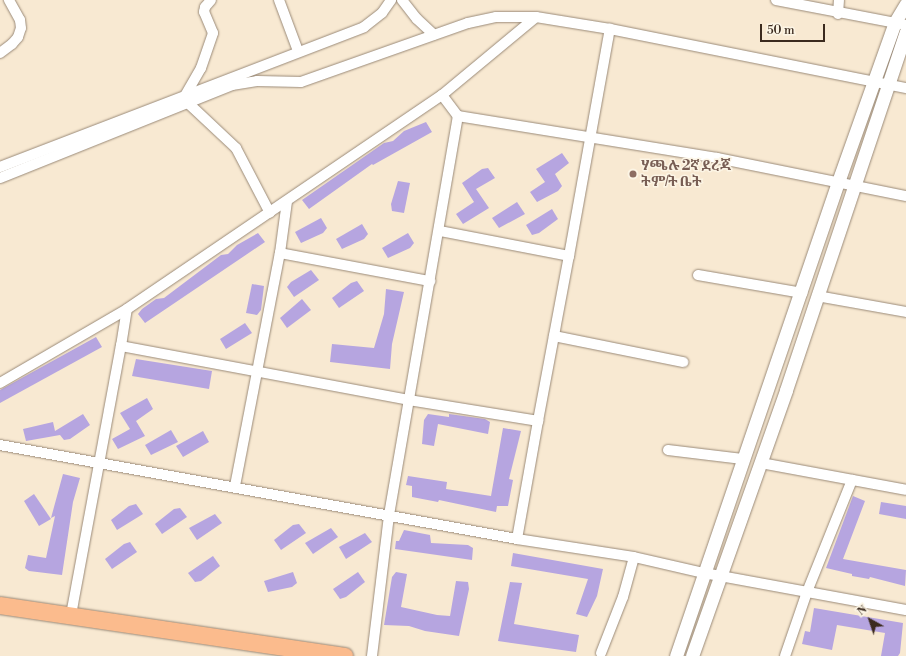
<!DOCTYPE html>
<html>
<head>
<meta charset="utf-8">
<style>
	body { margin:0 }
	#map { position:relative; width:906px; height:656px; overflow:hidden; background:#f8e9d2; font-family:"Libre Bodoni","Noto Serif Ethiopic",serif }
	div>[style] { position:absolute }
	.building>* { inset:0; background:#b6a5e0 }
	.roads { filter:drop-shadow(0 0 1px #9a8a78) drop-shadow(0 0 1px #9a8a78) }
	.minor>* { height:10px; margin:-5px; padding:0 5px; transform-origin:5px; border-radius:5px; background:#fff }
	.tertiary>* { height:13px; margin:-6.5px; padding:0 6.5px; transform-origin:6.5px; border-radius:6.5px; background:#fff }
	.trunk>* { height:17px; margin:-8.5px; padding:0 8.5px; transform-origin:8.5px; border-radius:8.5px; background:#fbbb8d }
	.dots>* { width:11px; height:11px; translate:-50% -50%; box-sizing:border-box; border:2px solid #fcf5e5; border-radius:50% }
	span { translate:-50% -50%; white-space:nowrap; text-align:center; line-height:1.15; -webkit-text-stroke:3px #fcf5e5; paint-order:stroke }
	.education-label { font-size:14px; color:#785e54; font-weight:700 }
	.left { translate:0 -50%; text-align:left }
	.north { position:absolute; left:850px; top:600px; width:40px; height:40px; -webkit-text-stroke:3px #fcf5e5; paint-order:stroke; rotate:320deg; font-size:11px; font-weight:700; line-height:16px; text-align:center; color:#3b2a1e }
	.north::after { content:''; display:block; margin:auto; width:14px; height:18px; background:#3b2a1e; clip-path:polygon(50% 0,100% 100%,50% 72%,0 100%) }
	.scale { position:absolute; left:760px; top:24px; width:65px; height:18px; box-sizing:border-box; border:2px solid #3b2a1e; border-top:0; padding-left:5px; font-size:12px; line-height:14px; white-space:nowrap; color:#3b2a1e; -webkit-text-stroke:3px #fcf5e5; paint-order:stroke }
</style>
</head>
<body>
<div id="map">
	<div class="building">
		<i style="clip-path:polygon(426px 122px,432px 132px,373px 165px,372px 164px,309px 209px,302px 200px,384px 143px,393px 141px,404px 131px)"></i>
		<i style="clip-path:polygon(562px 153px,569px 163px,555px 174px,562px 186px,558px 191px,537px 202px,530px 192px,545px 182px,536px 169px)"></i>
		<i style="clip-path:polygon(488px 168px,495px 178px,476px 189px,489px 208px,463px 224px,456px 214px,474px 202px,462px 183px,482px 169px)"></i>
		<i style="clip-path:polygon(398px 181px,410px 183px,404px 213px,392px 211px,391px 204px)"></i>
		<i style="clip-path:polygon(517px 202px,525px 214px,499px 228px,492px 218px)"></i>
		<i style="clip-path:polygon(552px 209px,558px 219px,539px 233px,532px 235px,526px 225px)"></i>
		<i style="clip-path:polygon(321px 218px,327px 228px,323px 233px,301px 243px,295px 232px)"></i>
		<i style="clip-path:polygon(362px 224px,368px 234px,364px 239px,342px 249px,336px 239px)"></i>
		<i style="clip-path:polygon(258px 233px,265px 242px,145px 323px,138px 314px,142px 309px,156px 299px,164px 298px,221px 255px,228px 254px,237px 245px)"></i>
		<i style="clip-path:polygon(408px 233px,414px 243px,410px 248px,388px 258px,382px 248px)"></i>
		<i style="clip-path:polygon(311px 270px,319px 280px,294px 297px,287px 287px,291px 282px)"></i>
		<i style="clip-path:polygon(357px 281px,364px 291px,339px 308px,332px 298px,351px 283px)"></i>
		<i style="clip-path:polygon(252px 284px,264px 286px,261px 310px,257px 315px,246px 313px)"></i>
		<i style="clip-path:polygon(386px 289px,404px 292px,392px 344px,390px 369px,330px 362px,332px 344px,374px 348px,384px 314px)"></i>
		<i style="clip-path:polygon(302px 299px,311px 310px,287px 328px,280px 318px)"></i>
		<i style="clip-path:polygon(245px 323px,252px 333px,226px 349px,220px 339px)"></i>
		<i style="clip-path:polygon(96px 337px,102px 347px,0 403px,0 390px)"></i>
		<i style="clip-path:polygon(136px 359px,212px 371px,209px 389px,132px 376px)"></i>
		<i style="clip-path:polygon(147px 398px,153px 409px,136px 421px,145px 436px,118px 449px,112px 439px,130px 429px,120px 413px)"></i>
		<i style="clip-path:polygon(83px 414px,90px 425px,70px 439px,64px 440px,60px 435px,26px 441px,23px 429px,53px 422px,55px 431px)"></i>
		<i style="clip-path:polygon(428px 414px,449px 417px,449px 414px,485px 419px,490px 422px,488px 434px,438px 424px,434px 446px,422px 444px,424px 420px)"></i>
		<i style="clip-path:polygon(503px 428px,521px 431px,509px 479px,513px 480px,508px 506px,497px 506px,496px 512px,439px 500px,438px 502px,412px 497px,412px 486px,406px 485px,408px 476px,447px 482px,446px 489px,491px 496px)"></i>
		<i style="clip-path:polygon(171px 430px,178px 442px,151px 455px,145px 445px)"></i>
		<i style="clip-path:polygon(203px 431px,209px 442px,183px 457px,176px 446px)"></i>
		<i style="clip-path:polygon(63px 474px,80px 478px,73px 502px,62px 575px,29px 571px,25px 568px,28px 555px,46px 558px,55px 516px,51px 518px)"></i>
		<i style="clip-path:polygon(34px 494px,51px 519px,39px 526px,24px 501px)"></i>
		<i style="clip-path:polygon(853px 496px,865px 501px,843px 559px,906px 570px,905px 586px,870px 577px,869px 579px,852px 576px,852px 574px,826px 568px)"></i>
		<i style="clip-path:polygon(881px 502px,906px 506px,906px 519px,879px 514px)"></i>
		<i style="clip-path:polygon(136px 504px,143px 514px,117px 530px,111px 520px,129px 506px)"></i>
		<i style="clip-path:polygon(180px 508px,187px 517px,162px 534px,155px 524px,174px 509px)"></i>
		<i style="clip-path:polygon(215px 514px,222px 523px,197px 540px,189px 528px)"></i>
		<i style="clip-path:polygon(299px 524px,306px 533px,281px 550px,274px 540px,293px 525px)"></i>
		<i style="clip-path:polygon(331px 528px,338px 537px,313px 554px,305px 543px)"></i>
		<i style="clip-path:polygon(404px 530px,430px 535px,431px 543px,468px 545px,473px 548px,472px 560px,395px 549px,396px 541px,399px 541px)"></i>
		<i style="clip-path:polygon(365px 533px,372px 542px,346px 559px,339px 547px)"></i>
		<i style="clip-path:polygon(130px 542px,137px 552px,112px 569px,105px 559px,124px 544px)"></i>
		<i style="clip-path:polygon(513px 553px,603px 569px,597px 596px,587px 617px,576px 614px,588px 579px,511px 566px)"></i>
		<i style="clip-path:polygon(213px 556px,220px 566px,201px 581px,195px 582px,188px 573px)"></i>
		<i style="clip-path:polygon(293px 572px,297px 583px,292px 587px,268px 592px,264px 581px)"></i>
		<i style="clip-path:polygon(358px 572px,365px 582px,346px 597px,340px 599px,333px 589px)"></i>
		<i style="clip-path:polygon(396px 572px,407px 574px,401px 607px,437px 615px,450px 616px,456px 581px,468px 582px,469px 589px,459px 636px,425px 631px,409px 626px,384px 625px,392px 577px)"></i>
		<i style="clip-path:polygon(510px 582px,522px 583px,514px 624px,579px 635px,576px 652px,498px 641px)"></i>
		<i style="clip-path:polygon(814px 608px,903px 623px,900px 653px,898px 656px,881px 656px,885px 633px,837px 625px,832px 650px,802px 644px,805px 631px,810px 632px)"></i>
	</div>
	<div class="roads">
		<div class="minor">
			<i style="left:279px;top:0;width:54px;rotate:69.6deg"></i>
			<i style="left:402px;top:0;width:24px;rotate:52deg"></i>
			<i style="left:417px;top:19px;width:23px;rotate:43deg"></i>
			<i style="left:776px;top:0;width:132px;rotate:10.9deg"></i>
			<i style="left:838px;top:14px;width:14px;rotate:-86deg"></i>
			<i style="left:0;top:53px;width:15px;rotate:-37deg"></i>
			<i style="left:12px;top:44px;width:9px;rotate:-49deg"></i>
			<i style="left:18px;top:37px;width:9px;rotate:-72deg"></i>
			<i style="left:21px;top:28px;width:8px;rotate:-97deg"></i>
			<i style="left:20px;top:20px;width:23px;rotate:-119deg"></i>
			<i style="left:186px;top:94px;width:30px;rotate:-60deg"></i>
			<i style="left:201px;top:68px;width:37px;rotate:-71deg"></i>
			<i style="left:213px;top:33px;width:23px;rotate:-113deg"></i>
			<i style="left:204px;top:12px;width:5px;rotate:-79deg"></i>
			<i style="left:205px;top:7px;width:9px;rotate:-49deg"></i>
			<i style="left:442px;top:95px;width:122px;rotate:-39.7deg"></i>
			<i style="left:188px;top:103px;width:66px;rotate:43.2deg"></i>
			<i style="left:236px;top:148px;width:73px;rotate:62.4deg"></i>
			<i style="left:0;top:167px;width:390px;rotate:-21deg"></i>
			<i style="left:364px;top:27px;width:23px;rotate:-38deg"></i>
			<i style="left:382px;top:13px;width:16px;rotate:-55deg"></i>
			<i style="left:0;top:178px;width:250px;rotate:-21.8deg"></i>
			<i style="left:232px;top:85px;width:25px;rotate:-9deg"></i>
			<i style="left:257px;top:81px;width:44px;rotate:1.3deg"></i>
			<i style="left:301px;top:82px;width:177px;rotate:-19.5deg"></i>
			<i style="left:468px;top:23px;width:29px;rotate:-12deg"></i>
			<i style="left:496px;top:17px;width:40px"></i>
			<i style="left:536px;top:17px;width:75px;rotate:9.2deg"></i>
			<i style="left:610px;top:29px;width:302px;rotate:11.3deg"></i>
			<i style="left:280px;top:253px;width:52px;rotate:-82.3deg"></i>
			<i style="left:569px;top:256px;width:231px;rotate:-79.8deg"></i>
			<i style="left:698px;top:275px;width:106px;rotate:9.8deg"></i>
			<i style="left:817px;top:296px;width:90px;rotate:10.2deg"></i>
			<i style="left:554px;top:336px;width:132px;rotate:11.4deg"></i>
			<i style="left:121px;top:346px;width:37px;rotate:-81deg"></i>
			<i style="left:0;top:383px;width:147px;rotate:-30.2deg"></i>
			<i style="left:127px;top:309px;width:381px;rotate:-34.2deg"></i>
			<i style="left:442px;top:95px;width:26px;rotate:53deg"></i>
			<i style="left:0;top:445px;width:525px;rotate:10.3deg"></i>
			<i style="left:517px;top:539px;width:118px;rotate:8.7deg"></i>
			<i style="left:634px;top:557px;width:72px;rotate:12.9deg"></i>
			<i style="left:704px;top:573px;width:205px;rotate:10.4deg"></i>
			<i style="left:668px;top:450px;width:75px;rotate:6.9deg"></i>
			<i style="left:761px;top:463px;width:147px;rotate:10.5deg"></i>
			<i style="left:235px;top:486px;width:237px;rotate:-79.1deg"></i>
			<i style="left:280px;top:253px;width:153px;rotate:10.6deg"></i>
			<i style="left:517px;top:539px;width:120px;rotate:-79.9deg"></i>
			<i style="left:71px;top:615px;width:274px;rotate:-79.5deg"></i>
			<i style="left:121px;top:346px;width:293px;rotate:10.6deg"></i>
			<i style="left:409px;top:400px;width:131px;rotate:9.2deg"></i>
			<i style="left:538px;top:421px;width:168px;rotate:-79.4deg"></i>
			<i style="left:569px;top:256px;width:131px;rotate:-169deg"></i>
			<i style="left:601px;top:653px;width:60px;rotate:-68.6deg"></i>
			<i style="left:623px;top:597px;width:41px;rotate:-74.6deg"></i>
			<i style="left:372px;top:656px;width:142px;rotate:-83.1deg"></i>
			<i style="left:389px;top:515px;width:405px;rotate:-80.2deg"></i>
			<i style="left:458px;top:116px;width:262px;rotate:9.2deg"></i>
			<i style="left:717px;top:158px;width:193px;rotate:11.4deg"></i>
			<i style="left:785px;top:656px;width:68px;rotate:-71deg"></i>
			<i style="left:807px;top:592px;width:121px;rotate:-68.1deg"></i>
		</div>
		<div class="tertiary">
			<i style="left:676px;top:656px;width:501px;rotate:-71.13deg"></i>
			<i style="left:838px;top:182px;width:170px;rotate:-70.4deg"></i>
			<i style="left:895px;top:22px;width:21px;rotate:-59deg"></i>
			<i style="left:692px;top:656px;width:282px;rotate:-70.5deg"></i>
			<i style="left:786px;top:390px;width:378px;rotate:-71.5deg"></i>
		</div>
		<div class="trunk">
			<i style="left:0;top:605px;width:348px;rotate:8.4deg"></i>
		</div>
	</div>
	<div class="dots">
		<i style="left:633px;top:174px;background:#8d6e63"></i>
	</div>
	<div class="education-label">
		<span class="left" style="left:641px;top:174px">ሃጫሉ 2ኛ ደረጃ<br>ትም/ት ቤት</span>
	</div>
	<div class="north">N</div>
	<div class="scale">50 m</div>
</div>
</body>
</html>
